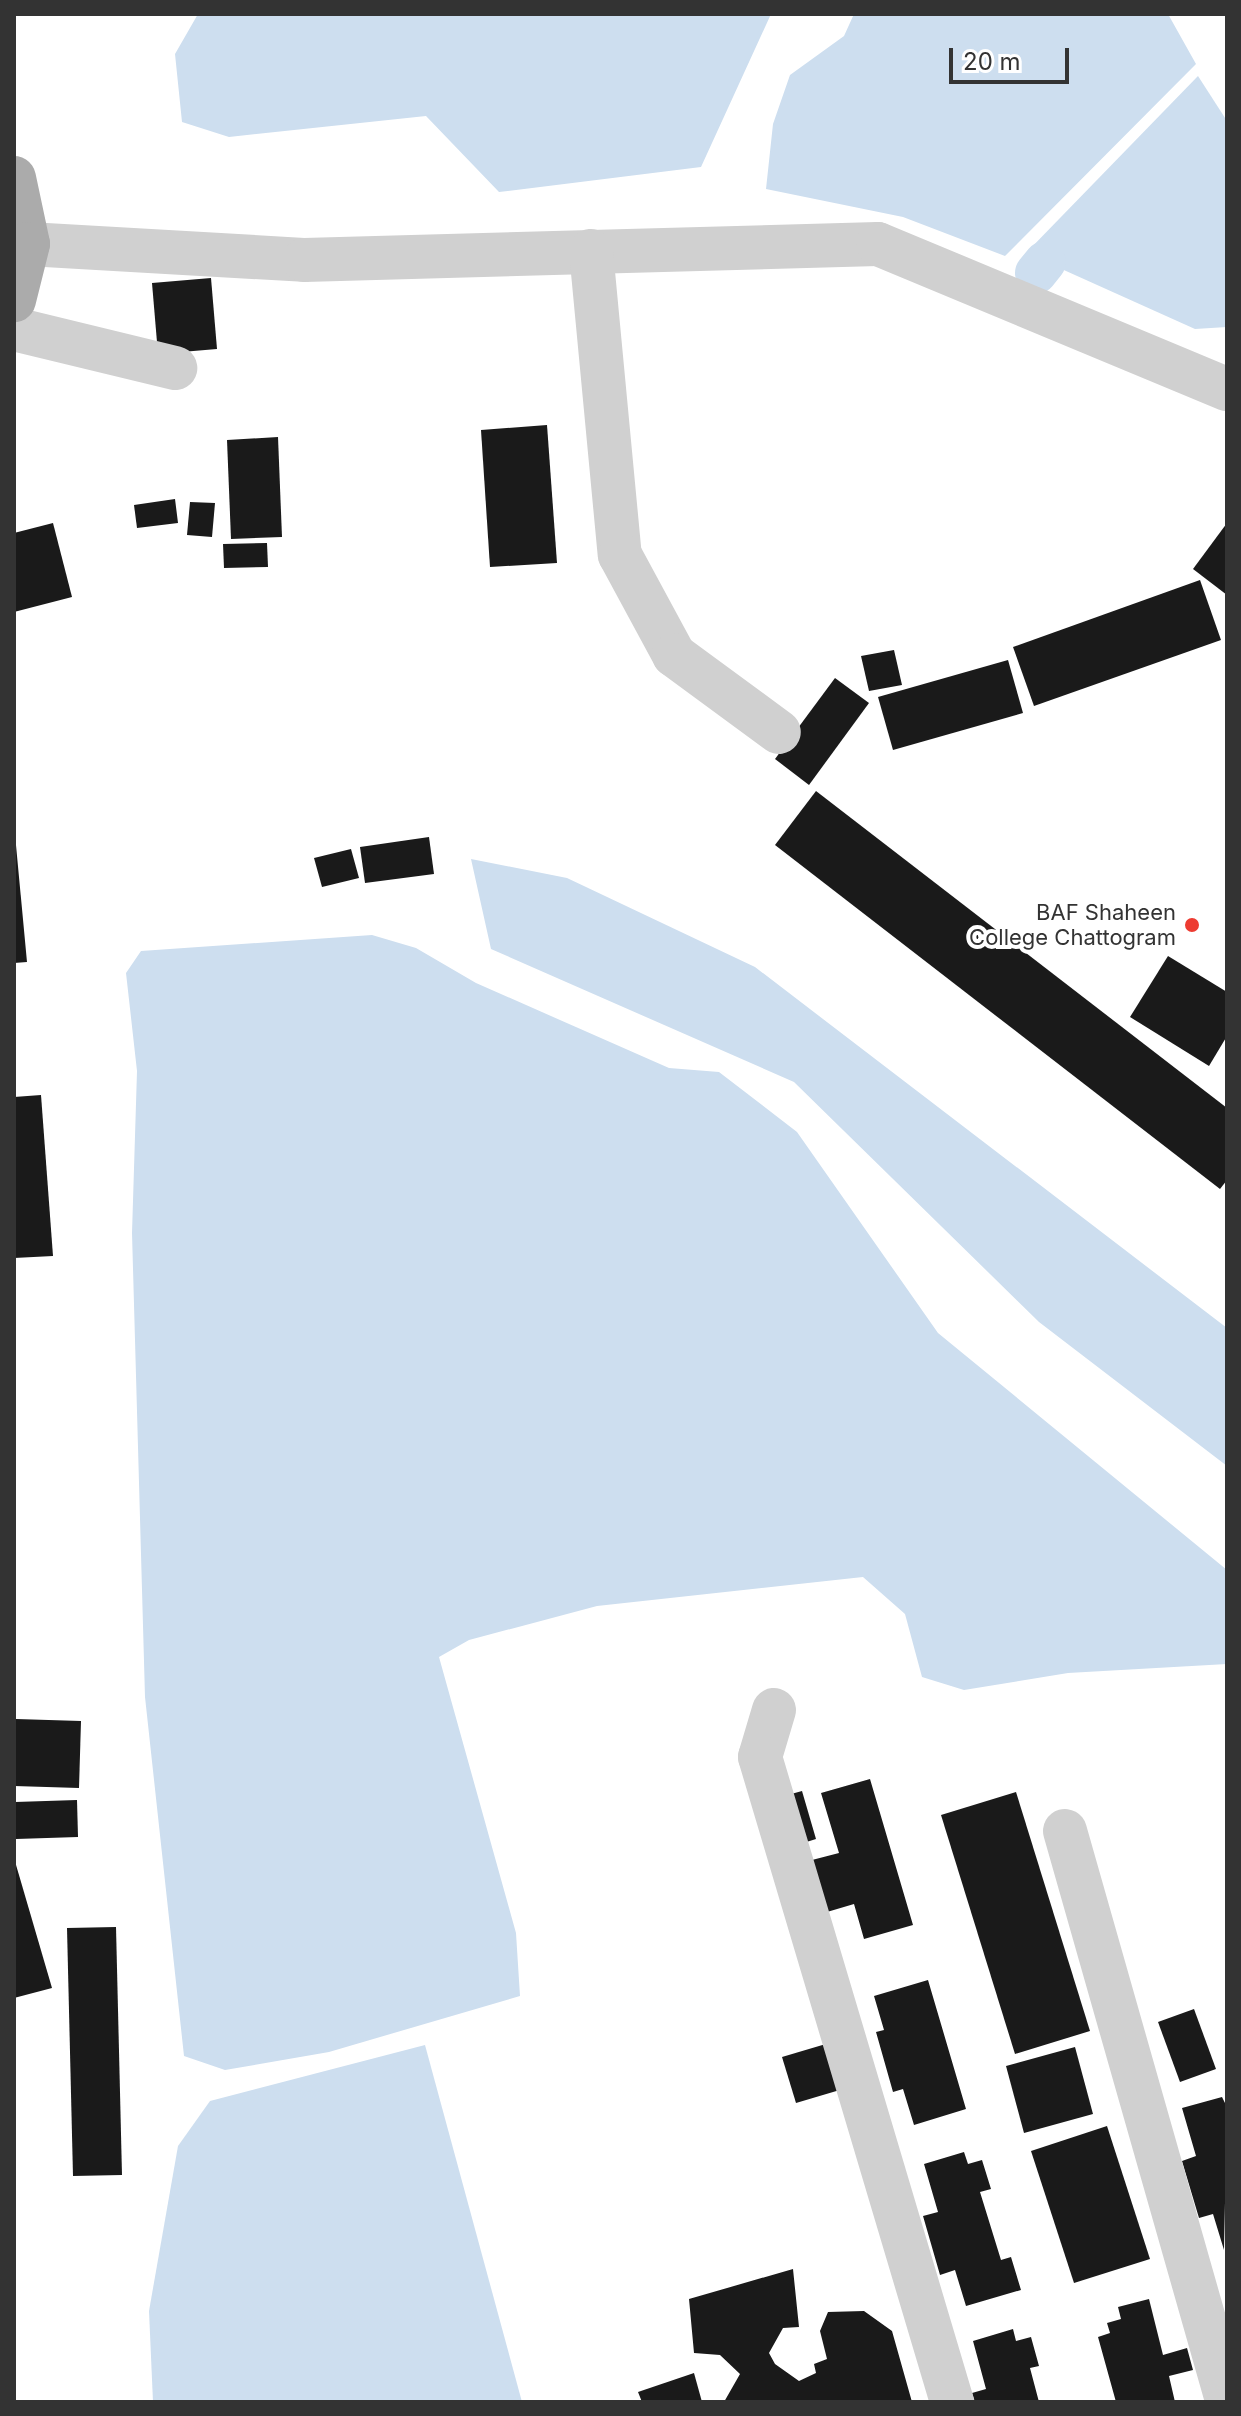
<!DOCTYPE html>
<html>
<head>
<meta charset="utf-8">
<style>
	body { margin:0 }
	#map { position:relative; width:1241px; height:2416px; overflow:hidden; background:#fff; font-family:Inter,sans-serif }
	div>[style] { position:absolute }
	.water>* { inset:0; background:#cddeef }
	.canal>* { height:42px; margin:-21px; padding:0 21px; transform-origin:21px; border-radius:21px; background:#cddeef }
	.building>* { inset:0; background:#1a1a1a }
	.minor>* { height:44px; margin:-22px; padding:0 22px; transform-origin:22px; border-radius:22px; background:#d0d0d0 }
	.major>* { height:44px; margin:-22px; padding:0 22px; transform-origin:22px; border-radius:22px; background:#ababab }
	.dots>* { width:22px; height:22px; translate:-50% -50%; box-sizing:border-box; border:4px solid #fff; border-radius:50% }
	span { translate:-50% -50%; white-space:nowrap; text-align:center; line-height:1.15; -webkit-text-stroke:8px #fff; paint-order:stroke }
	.poi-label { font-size:22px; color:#333 }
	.right { translate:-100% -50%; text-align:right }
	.frame { position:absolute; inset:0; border:16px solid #333; pointer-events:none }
	.scale { position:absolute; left:949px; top:48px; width:120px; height:36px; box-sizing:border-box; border:4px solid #333; border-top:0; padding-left:10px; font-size:24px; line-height:28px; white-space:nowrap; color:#333; -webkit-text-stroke:6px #fff; paint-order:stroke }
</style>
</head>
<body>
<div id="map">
	<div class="water">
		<i style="clip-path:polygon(198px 14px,771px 14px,701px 167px,499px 192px,426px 116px,229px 137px,182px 122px,175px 54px)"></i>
		<i style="clip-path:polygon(854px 14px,1168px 14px,1196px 64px,1005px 256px,903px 217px,766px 189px,773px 124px,790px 75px,844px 36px)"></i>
		<i style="clip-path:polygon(1198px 76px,1227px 121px,1227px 327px,1195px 329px,1026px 253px)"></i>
		<i style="clip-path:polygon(471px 859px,567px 878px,755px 967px,1227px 1328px,1227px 1466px,1039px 1322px,794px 1082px,491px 949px)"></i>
		<i style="clip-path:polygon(372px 935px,416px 948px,476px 983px,669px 1068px,719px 1072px,797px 1132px,938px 1333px,1227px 1570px,1227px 1664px,1068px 1673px,964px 1690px,922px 1677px,905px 1614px,863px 1577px,597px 1606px,469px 1640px,439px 1657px,516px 1933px,520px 1996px,329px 2052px,225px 2070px,184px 2056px,145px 1697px,132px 1233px,137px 1071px,126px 973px,141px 951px)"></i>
		<i style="clip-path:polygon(425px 2045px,522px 2402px,153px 2402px,149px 2311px,178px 2146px,210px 2101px)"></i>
	</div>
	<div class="canal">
		<i style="left:1036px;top:273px;width:14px;rotate:-51deg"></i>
	</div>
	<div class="building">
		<i style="clip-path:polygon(211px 278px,217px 349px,158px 354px,152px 283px)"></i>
		<i style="clip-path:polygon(547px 425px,557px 563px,490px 567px,481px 430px)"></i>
		<i style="clip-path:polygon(278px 437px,282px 537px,231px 539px,227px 440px)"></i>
		<i style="clip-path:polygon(175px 499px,178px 523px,137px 528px,134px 505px)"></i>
		<i style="clip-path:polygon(190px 502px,215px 503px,212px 537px,187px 535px)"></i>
		<i style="clip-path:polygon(53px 523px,72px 597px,14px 612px,14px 533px)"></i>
		<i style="clip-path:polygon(1227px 523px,1227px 595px,1193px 569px)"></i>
		<i style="clip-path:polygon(267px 543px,268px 567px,224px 568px,223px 544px)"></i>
		<i style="clip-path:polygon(1200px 580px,1221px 640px,1034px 706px,1013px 647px)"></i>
		<i style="clip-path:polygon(894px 650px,902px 685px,869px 691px,861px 656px)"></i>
		<i style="clip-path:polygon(1008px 660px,1023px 713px,893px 750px,878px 697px)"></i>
		<i style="clip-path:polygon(835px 678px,869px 703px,809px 785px,775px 759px)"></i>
		<i style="clip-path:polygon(816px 791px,1227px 1108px,1227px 1180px,1220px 1189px,775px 845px)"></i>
		<i style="clip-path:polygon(14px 824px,27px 962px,14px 963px)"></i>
		<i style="clip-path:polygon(429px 837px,434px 874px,365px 883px,360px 847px)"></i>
		<i style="clip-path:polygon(351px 849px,359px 878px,322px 887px,314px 858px)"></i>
		<i style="clip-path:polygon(1168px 956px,1227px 992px,1227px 1036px,1209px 1066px,1130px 1017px)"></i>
		<i style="clip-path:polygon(41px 1095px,53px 1256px,14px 1258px,14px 1097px)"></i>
		<i style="clip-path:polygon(16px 1719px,81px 1721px,79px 1788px,14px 1786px)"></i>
		<i style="clip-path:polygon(870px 1779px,913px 1925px,864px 1939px,854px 1904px,827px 1912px,812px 1860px,839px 1853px,821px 1793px)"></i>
		<i style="clip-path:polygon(802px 1791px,816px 1839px,781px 1850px,766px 1801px)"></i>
		<i style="clip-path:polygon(1016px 1792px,1090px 2031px,1015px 2054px,941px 1815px)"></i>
		<i style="clip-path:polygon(77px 1800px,78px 1837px,16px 1839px,15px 1802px)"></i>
		<i style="clip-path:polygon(14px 1858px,52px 1988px,14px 1998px)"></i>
		<i style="clip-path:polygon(116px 1927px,122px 2175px,73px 2176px,67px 1928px)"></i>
		<i style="clip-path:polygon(928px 1980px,966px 2109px,914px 2125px,903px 2089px,893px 2092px,876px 2032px,884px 2030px,874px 1996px)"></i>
		<i style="clip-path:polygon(1194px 2009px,1216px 2069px,1180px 2082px,1158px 2022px)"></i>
		<i style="clip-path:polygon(846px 2038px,860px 2084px,796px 2103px,782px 2057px)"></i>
		<i style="clip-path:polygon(1075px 2047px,1093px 2114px,1024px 2133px,1006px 2066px)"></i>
		<i style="clip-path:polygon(1222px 2097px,1227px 2107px,1224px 2250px,1213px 2214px,1199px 2218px,1182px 2161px,1196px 2156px,1182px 2108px)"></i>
		<i style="clip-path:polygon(1107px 2126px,1150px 2259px,1074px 2283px,1031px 2151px)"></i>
		<i style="clip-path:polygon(964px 2152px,968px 2164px,982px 2160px,991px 2189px,980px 2192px,1001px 2260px,1011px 2257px,1021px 2290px,966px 2306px,955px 2270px,940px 2275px,923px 2216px,938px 2212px,924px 2164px)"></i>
		<i style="clip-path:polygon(793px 2269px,799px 2327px,783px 2328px,769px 2353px,775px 2364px,799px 2381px,816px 2373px,814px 2364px,827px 2359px,820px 2331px,828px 2312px,864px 2311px,892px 2331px,912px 2402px,724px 2402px,740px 2374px,720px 2355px,694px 2353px,689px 2299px)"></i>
		<i style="clip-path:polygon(1149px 2299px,1163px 2355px,1187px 2348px,1193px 2370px,1169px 2376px,1175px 2402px,1116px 2402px,1098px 2337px,1110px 2333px,1107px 2323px,1121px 2319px,1118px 2307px)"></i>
		<i style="clip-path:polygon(1013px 2329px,1016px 2341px,1031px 2337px,1039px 2366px,1030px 2368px,1039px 2402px,975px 2402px,972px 2393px,986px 2389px,973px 2341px)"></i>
		<i style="clip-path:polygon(694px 2373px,702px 2402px,642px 2402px,638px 2392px)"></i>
	</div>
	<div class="minor">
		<i style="left:28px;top:244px;width:276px;rotate:3.3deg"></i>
		<i style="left:304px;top:260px;width:574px;rotate:-1.6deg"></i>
		<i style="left:878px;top:244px;width:378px;rotate:22.6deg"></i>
		<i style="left:591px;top:251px;width:305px;rotate:84.6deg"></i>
		<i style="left:620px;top:555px;width:114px;rotate:61.6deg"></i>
		<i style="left:674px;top:655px;width:130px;rotate:36.3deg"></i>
		<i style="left:14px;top:329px;width:166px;rotate:13.6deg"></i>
		<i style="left:774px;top:1710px;width:49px;rotate:106.6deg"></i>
		<i style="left:760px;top:1757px;width:673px;rotate:73.42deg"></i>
		<i style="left:1065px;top:1831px;width:592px;rotate:74.11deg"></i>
	</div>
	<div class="major">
		<i style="left:14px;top:178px;width:67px;rotate:78deg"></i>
		<i style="left:28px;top:244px;width:58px;rotate:104deg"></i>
	</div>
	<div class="dots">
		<i style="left:1192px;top:925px;background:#ed3b31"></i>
	</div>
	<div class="poi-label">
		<span class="right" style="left:1176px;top:925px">BAF Shaheen<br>College Chattogram</span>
	</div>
	<div class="frame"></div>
	<div class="scale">20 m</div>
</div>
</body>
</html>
